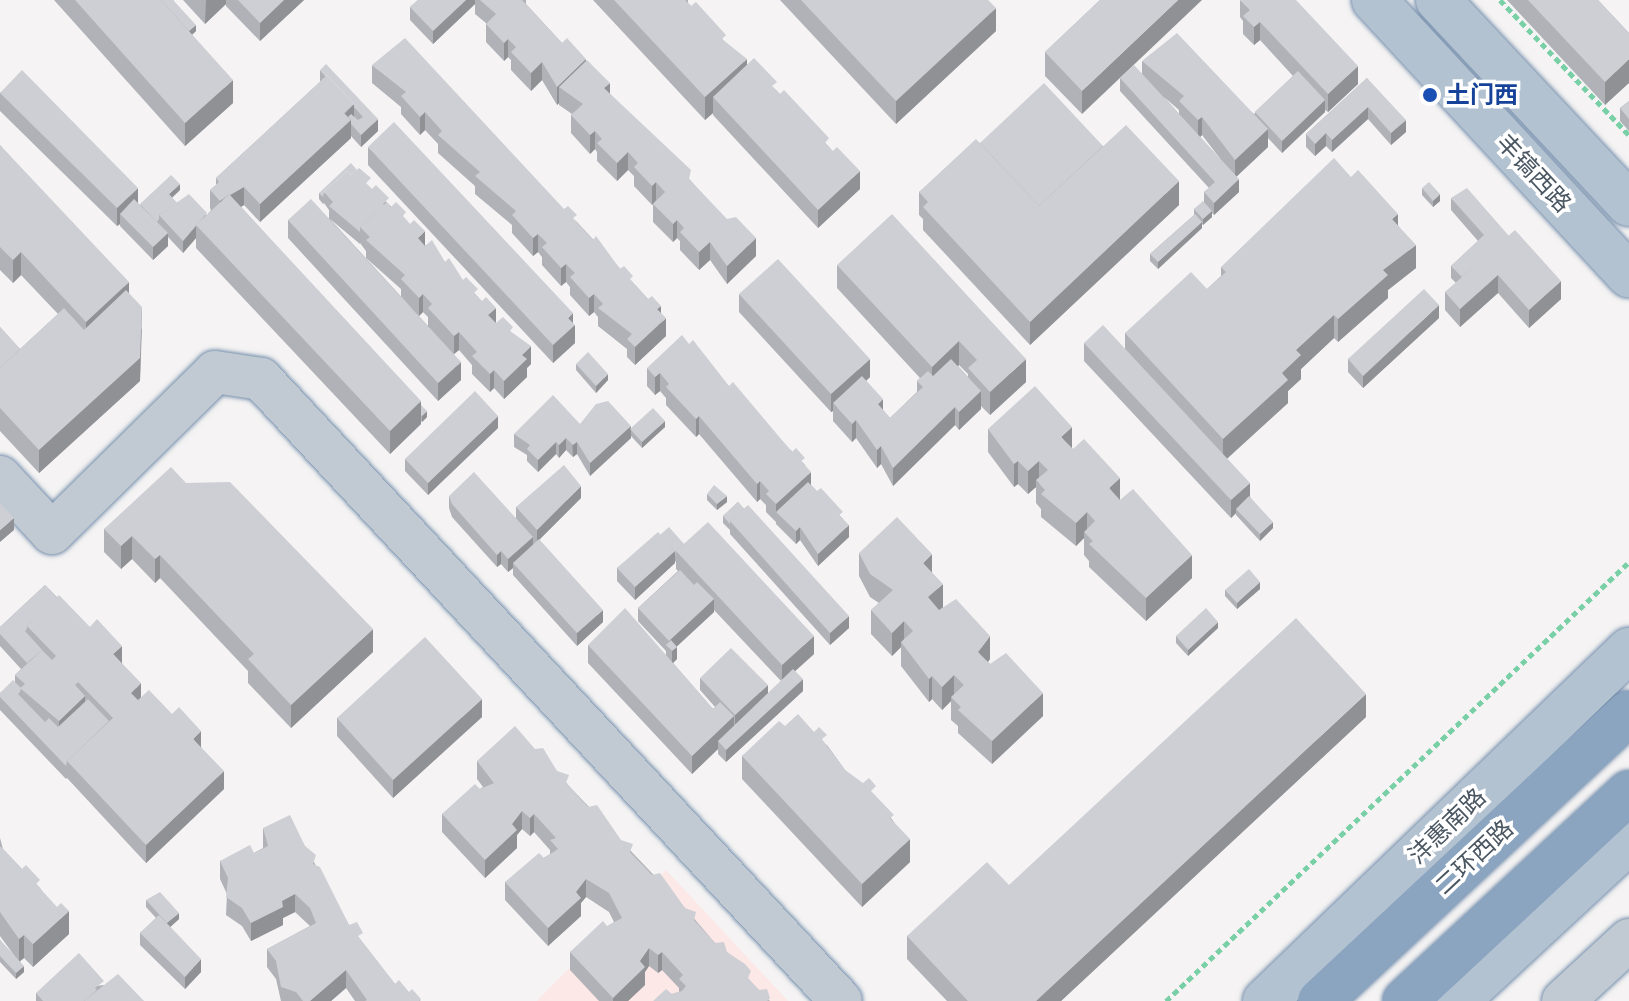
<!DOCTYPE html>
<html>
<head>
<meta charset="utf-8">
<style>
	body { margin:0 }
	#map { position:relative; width:1629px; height:1001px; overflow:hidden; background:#f5f3f3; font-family:"PT Sans Narrow","Noto Sans SC",sans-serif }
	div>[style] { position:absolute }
	.medical>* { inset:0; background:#fce8e6 }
	.path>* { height:5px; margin-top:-2.5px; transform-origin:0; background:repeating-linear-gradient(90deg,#7ad0a6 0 6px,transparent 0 10px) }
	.roads { filter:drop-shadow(0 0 2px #7690ad) drop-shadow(0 0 2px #7690ad) }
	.minor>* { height:42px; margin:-21px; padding:0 21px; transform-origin:21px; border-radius:21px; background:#c1cad2 }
	.major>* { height:44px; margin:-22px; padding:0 22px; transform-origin:22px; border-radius:22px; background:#b3c2d1 }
	.highway>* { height:44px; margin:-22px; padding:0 22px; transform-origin:22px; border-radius:22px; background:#8ba5c1 }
	.wall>* { inset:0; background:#b0b2b7 }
	.shaded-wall>* { inset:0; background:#909195 }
	.building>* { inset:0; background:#cdcfd5 }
	.dots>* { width:22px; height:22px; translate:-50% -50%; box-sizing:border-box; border:4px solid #fff; border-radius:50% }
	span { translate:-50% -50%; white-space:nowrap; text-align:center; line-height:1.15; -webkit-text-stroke:7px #fff; paint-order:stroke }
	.transit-label { font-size:24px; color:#164399; font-weight:700 }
	.left { translate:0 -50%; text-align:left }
	.street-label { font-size:24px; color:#4a5661 }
</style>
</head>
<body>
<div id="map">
	<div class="medical">
		<i style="clip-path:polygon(666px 870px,788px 1001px,537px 1001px)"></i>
	</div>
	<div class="path">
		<i style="left:1500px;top:0;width:187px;rotate:46.3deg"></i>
		<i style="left:1166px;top:1001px;width:638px;rotate:-43.48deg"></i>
	</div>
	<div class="roads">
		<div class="minor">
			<i style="left:0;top:477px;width:76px;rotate:47.1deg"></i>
			<i style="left:52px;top:533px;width:229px;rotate:-44.6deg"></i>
			<i style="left:215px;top:372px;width:47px;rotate:8.7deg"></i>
			<i style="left:261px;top:379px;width:850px;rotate:47deg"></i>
			<i style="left:1563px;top:1001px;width:90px;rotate:-42.7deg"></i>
		</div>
		<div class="major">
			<i style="left:1374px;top:0;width:375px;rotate:47.2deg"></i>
			<i style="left:1438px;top:0;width:279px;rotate:46.9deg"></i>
			<i style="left:1265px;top:1001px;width:506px;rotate:-43.96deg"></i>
			<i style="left:1457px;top:1001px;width:235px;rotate:-42.9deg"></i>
		</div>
		<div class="highway">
			<i style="left:1320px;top:1001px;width:422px;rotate:-43deg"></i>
			<i style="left:1405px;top:1001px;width:306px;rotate:-42.9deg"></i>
		</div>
	</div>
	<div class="wall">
		<i style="clip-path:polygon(54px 0,173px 0,196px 31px,192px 35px,233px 103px,185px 146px)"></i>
		<i style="clip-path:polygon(183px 0,304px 0,260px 41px,226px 6px,226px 4px,205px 24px)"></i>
		<i style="clip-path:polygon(418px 0,526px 0,526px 4px,562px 43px,586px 61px,610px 94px,691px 181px,756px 256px,727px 284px,710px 260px,699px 270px,680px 250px,680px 241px,677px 238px,673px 242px,653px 222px,653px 204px,657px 200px,652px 205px,634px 186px,634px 176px,628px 170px,617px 181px,597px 161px,597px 152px,595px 149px,590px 154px,571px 133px,571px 115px,572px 114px,559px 105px,559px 103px,557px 105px,542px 80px,531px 91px,511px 70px,511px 60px,508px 57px,504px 61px,486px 42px,486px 23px,475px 14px,475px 4px,433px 44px,410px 20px,410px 7px)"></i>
		<i style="clip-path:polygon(593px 0,688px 0,688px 3px,747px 65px,777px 91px,829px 147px,860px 189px,818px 228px,713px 115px,713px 113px,705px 120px)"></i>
		<i style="clip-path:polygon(780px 0,988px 0,996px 31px,896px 124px)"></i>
		<i style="clip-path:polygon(1100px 0,1082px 114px,1045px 76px,1045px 52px)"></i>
		<i style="clip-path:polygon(evenodd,1240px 0,1358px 84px,1328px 112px,1325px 110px,1325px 112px,1282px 153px,1268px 138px,1268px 147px,1236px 177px,1239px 192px,1214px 215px,1212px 213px,1212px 217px,1203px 225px,1202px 224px,1202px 228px,1158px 269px,1150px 261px,1150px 254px,1194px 215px,1194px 209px,1204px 202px,1204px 192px,1209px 188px,1120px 91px,1120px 78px,1142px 73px,1142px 61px,1255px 114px,1255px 112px,1293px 76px,1260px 40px,1254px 45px,1243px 34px,1243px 21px,1240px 17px,1240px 0,1164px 97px,1179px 110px,1179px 114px,1164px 97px,1240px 0,1202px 135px,1222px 161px,1200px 137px,1202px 135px)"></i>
		<i style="clip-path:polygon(1507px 0,1598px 0,1629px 33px,1605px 105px)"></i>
		<i style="clip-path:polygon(372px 65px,577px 222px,661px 313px,666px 336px,635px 365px,627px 357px,627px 349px,598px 326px,598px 317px,594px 312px,589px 316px,570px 295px,570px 287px,566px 282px,561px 286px,542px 265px,542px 257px,538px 252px,533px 256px,512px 233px,512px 225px,475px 194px,475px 186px,438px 153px,438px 144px,425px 130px,420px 135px,401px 114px,401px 107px,372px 83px)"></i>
		<i style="clip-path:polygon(320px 70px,378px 131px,361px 147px,351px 136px,351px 138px,260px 222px,244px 205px,241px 207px,421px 405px,427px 417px,422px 422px,421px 421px,421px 424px,390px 454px,196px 248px,196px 238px,183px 253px,168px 237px,168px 246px,153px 260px,120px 226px,120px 224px,117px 226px,0 111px,0 92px,140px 205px,180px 190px,172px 198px,177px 203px,207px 215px,211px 210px,210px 208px,210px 190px,216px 185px,216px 178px,320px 82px)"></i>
		<i style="clip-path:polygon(1367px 78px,1406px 132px,1391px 145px,1368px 119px,1332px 152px,1326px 146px,1315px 156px,1306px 147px,1306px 134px)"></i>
		<i style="clip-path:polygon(1629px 101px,1629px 131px,1620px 121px,1620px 108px)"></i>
		<i style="clip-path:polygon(980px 143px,1103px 146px,1179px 205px,1030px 345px,923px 230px,923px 219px,919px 215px,919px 192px)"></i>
		<i style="clip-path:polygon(0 145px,129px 293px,142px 330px,140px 381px,39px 473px,0 431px,0 327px,20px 349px,58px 314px,21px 275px,13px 283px,0 270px)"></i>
		<i style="clip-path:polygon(368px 147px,573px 323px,575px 343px,553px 363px,368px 165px)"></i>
		<i style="clip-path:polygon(evenodd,371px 188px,406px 220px,425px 245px,445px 262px,478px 297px,496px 323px,513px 334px,531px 364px,527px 368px,527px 377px,504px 399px,494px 388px,490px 392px,472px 374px,472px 365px,459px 350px,454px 354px,461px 380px,438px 401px,288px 238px,288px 220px,329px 218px,329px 210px,324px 203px,323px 204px,319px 199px,319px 193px,371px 188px,330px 219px,360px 244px,360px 243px,366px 251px,366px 258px,401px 289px,401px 297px,419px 316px,423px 312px,428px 317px,428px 326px,330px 219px)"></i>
		<i style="clip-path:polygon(1422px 188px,1440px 201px,1433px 207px,1422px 195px)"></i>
		<i style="clip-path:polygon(1451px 198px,1561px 299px,1529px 328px,1498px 293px,1460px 327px,1445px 310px,1445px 292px,1456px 283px,1451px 278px,1451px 266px,1478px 241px,1451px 210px)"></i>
		<i style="clip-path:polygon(1398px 225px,1416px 268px,1388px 290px,1388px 298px,1338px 342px,1334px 338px,1301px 369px,1301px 379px,1288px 391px,1288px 403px,1227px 459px,1250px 497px,1273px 528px,1260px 541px,1236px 515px,1236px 513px,1231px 518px,1084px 361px,1084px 343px,1125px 349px,1125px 333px,1207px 289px,1221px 276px,1221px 267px)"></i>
		<i style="clip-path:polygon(evenodd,837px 265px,1026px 382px,990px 415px,981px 406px,981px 409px,959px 430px,955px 425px,893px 486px,881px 464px,877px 468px,856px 438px,852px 442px,833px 421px,833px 411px,831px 412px,739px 312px,739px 294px,870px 377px,866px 381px,883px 410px,890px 418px,917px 392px,917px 381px,920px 378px,837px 288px,837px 265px,959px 365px,968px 374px,968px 377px,958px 366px,959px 365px)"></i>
		<i style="clip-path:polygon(1439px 318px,1363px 388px,1348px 372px,1348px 359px)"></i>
		<i style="clip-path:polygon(576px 364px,608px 380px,596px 393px,576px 370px)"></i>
		<i style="clip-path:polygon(647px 368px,729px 386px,805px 465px,811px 485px,843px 519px,849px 537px,818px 566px,800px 540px,796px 544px,776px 524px,776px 522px,766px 512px,766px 505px,760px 499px,757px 502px,699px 434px,696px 437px,666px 405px,666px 398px,660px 391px,655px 395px,647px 386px)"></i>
		<i style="clip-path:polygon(580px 424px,631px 428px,665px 427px,642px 448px,631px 436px,631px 438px,590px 476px,577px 454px,573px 457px,566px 450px,559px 458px,556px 454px,538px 472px,527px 461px,527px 455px,514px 447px,514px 434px)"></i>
		<i style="clip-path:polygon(498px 428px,428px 495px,405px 471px,405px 459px)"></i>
		<i style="clip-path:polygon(988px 429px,1072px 448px,1192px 578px,1146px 621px,1089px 567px,1089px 561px,1084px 555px,1084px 538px,1076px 546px,1041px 517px,1041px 509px,1036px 503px,1036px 487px,1028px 494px,1018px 484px,1014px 487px,988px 452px)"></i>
		<i style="clip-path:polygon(186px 483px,373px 652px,291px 728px,248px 683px,248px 671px,160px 578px,155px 583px,132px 559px,121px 569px,104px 552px,104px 529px)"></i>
		<i style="clip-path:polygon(707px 494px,727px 502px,717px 510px,707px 500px)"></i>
		<i style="clip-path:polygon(449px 496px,516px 518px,516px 507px,581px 498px,539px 540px,603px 622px,577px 646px,513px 575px,513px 568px,508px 572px,501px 564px,497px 567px,452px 517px,449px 508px)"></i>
		<i style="clip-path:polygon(738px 502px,849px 628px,830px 645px,730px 534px,730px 530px,723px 523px,723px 516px)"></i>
		<i style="clip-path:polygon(evenodd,660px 535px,684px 544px,814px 654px,795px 671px,803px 691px,726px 762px,718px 754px,718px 749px,692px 774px,588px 663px,588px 645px,666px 656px,666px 651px,638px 621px,638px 608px,678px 571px,676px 569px,676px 562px,675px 561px,675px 563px,635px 600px,617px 581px,617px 568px,660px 535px,714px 610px,781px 681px,768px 694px,700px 678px,700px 690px,715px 707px,713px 709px,673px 663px,677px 659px,677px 646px,714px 612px,714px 610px)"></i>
		<i style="clip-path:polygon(859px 553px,932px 573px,943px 607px,990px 659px,988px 662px,1043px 716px,992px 764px,958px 733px,958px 726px,951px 720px,951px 701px,942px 710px,932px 699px,929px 702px,901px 666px,901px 647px,892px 656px,871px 634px,871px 610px,879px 603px,870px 597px,859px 576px)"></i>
		<i style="clip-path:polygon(45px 585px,122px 663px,141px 698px,201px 747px,224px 789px,146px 863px,67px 778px,66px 779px,0 710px,0 693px,15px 682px,15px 675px,21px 669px,0 646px,0 627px)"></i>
		<i style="clip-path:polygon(1260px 589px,1237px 609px,1225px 596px,1225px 590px)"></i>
		<i style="clip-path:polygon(1218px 628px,1188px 656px,1176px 643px,1176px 636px)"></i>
		<i style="clip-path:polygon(482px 717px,393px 798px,337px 736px,337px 718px)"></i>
		<i style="clip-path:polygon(1366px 717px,1061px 1001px,947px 1001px,907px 959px,907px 936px,1009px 885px)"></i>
		<i style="clip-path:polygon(785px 726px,827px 745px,845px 770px,876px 797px,894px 822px,910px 862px,862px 907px,742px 779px,742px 756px)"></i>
		<i style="clip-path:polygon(535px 749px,557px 771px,569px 786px,685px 908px,715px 943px,727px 952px,751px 982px,770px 1001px,672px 994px,679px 992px,679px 988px,662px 970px,658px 973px,649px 966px,645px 972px,645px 985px,628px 1001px,599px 1001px,570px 970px,570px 952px,614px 922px,609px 912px,586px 897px,581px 903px,581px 916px,548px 946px,505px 900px,505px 882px,550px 854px,550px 850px,534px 832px,530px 836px,522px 829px,517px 835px,517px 848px,485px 878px,442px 832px,442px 814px,483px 787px,477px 779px,477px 761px)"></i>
		<i style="clip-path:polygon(263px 828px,305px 846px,349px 925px,395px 984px,421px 1001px,355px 1001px,346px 988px,331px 1001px,281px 1001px,276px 979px,267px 967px,267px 949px,310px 926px,295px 912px,283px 918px,283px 925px,251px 941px,242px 926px,226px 915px,227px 894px,220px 879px,220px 861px,254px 853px,263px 848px)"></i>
		<i style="clip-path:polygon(0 838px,3px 849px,40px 888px,69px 934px,33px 967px,24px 958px,20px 961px,24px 972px,16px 979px,0 962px,0 940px,16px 958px,0 936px)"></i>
		<i style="clip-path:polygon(146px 900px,179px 919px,170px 927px,201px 972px,185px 989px,140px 945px,140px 933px,156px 918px,146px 907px)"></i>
		<i style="clip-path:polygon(104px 985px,144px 1001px,36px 1001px,36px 993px)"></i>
	</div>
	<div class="shaded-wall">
		<i style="clip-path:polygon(206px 0,226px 0,226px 4px,205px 24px)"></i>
		<i style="clip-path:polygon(284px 0,304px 0,260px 41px,260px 23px)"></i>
		<i style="clip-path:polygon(466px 0,475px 0,475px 4px,433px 44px,433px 31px)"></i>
		<i style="clip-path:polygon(1178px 0,1202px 0,1082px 114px,1082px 91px)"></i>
		<i style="clip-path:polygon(996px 8px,996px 31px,896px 124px,896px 101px)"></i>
		<i style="clip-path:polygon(1260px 22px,1260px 40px,1254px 45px,1254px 27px)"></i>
		<i style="clip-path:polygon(196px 25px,196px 31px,185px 41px,185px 35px)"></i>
		<i style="clip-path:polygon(508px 39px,508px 57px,504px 61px,504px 43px)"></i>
		<i style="clip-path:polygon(586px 59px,586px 77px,559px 87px,559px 103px,557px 105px,557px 87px)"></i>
		<i style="clip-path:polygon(747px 59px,747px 82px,713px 97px,713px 113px,705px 120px,705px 97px)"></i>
		<i style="clip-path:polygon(1629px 59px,1629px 83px,1605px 105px,1605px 82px)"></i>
		<i style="clip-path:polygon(542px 62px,542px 80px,531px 91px,531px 73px)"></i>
		<i style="clip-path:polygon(1358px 66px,1358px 84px,1328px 112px,1328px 94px)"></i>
		<i style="clip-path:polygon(233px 80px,233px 103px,185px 146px,185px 123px)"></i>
		<i style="clip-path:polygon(610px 83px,610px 101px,604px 88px)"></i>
		<i style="clip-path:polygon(1325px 100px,1325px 112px,1282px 153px,1282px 141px)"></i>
		<i style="clip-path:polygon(354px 104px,354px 122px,351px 124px,351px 138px,260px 222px,260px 204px)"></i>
		<i style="clip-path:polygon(1368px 107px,1368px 119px,1332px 152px,1332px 140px)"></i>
		<i style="clip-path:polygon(425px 112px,425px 130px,420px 135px,420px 117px)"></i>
		<i style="clip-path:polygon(1202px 117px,1202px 135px,1198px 139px,1198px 120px)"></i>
		<i style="clip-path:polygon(378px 119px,378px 131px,361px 147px,361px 135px)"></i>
		<i style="clip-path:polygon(1406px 120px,1406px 132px,1391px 145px,1391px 133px)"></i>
		<i style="clip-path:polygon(1268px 129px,1268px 147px,1235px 178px,1235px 160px)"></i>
		<i style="clip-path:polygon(595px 131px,595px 149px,590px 154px,590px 135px)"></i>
		<i style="clip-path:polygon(1326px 133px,1326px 146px,1315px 156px,1315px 144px)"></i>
		<i style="clip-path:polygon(628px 152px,628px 170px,617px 181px,617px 163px)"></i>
		<i style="clip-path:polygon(860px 171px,860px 189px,818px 228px,818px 210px)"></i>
		<i style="clip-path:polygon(1239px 179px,1239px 192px,1214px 215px,1214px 203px)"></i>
		<i style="clip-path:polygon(1179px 181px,1179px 205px,1030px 345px,1030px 322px)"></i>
		<i style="clip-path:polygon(656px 182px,656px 200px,652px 205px,652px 186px)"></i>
		<i style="clip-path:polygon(180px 184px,180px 190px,169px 200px,169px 194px)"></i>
		<i style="clip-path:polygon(244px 187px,244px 205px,220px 219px,220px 201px)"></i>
		<i style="clip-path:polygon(138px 188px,138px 206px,120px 214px,120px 224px,117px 226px,117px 208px)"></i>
		<i style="clip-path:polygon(1440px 194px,1440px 201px,1433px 207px,1433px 201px)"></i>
		<i style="clip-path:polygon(1212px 211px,1212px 217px,1203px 225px,1203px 219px)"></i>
		<i style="clip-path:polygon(1398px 214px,1398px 237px,1392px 219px)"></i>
		<i style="clip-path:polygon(677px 220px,677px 238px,673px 242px,673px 224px)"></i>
		<i style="clip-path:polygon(1202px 222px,1202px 228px,1158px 269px,1158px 262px)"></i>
		<i style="clip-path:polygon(196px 225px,196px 238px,183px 253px,183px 241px)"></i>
		<i style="clip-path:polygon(425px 231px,425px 249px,418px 238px)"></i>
		<i style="clip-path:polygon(168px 233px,168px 246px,153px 260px,153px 247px)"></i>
		<i style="clip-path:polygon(538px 234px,538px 252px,533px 256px,533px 238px)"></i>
		<i style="clip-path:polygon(756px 238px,756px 256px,727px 284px,727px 266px)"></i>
		<i style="clip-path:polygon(710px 242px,710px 260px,699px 270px,699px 252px)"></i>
		<i style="clip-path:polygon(1416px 245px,1416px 268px,1388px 290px,1388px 298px,1338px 342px,1338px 319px,1383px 270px)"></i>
		<i style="clip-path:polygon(21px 252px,21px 275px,13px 283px,13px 260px)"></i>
		<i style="clip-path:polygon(566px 264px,566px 282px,561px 286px,561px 268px)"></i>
		<i style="clip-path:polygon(1498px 275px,1498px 293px,1460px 327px,1460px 309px)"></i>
		<i style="clip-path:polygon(1561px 281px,1561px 299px,1529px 328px,1529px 310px)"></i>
		<i style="clip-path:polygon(129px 282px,129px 306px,86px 345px,86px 322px)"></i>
		<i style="clip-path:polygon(423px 294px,423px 312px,419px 316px,419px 298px)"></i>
		<i style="clip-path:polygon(594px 294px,594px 312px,589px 316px,589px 298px)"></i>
		<i style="clip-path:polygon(1439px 305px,1439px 318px,1363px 388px,1363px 376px)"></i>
		<i style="clip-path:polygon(661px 306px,661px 323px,666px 318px,666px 336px,635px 365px,635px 347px,657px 309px)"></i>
		<i style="clip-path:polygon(142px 307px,140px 381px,39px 473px,39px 450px)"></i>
		<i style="clip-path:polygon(496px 308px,496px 326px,488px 315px)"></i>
		<i style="clip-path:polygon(573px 313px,573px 326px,575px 325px,575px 343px,553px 363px,553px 345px,568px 318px)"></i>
		<i style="clip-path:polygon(1334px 315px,1334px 338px,1301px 369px,1301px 379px,1288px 391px,1288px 403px,1223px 462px,1223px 439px,1282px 373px,1296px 350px)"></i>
		<i style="clip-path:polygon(459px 332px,459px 350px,454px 354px,454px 336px)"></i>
		<i style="clip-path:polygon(959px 341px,959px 365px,932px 390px,932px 367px)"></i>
		<i style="clip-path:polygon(531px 346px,531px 364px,527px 368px,527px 377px,504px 399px,504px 381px,522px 355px)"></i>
		<i style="clip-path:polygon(870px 359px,870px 377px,837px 408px,833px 403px,833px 411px,831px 412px,831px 394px)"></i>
		<i style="clip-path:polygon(1026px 359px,1026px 382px,990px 415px,990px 392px)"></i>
		<i style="clip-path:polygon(461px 362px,461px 380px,438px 401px,438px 383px)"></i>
		<i style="clip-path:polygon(494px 370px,494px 388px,490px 392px,490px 374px)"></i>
		<i style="clip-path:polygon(660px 373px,660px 391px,655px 395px,655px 377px)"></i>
		<i style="clip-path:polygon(608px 374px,608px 380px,596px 393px,596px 386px)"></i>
		<i style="clip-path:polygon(981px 391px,981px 409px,959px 430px,959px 412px)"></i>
		<i style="clip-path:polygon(883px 399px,883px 417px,878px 404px)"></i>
		<i style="clip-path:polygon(421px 401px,421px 424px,390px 454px,390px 431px)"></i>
		<i style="clip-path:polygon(955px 407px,955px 425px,893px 486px,893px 468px)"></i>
		<i style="clip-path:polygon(427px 411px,427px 417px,422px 422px,422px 416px)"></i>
		<i style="clip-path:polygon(498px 416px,498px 428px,428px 495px,428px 483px)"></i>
		<i style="clip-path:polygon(699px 416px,699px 434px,696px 437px,696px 419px)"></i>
		<i style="clip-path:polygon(856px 420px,856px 438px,852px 442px,852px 424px)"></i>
		<i style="clip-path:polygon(665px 421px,665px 427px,642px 448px,642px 442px)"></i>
		<i style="clip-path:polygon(631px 426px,631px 438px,590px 476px,590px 463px)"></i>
		<i style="clip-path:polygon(1072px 427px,1072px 450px,1061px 437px)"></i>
		<i style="clip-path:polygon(572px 434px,577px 442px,577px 454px,573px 457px)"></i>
		<i style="clip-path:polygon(566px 438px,566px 450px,559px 458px,559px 445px)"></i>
		<i style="clip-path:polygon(556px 442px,556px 454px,538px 472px,538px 460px)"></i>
		<i style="clip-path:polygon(881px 446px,881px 464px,877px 468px,877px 450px)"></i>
		<i style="clip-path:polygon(1018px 461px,1018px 484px,1014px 487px,1014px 464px)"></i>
		<i style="clip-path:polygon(1039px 461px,1039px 484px,1036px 480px,1036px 487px,1028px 494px,1028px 471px)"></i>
		<i style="clip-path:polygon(811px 472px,811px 490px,776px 512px,776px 522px,776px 504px)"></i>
		<i style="clip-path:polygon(1120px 478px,1120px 501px,1109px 488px)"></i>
		<i style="clip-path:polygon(760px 481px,760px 499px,757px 502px,757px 484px)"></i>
		<i style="clip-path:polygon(1250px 483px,1250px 501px,1236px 509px,1236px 513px,1231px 518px,1231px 500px)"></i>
		<i style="clip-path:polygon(581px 486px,581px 498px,537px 542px,537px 530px)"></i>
		<i style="clip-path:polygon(727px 496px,727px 502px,717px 510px,717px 504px)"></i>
		<i style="clip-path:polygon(1087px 512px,1087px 535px,1084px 532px,1084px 538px,1076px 546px,1076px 523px)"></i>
		<i style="clip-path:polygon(14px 518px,14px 530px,0 542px,0 530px)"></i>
		<i style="clip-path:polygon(1273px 522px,1273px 528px,1260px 541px,1260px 534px)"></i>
		<i style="clip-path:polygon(849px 525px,849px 537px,818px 566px,818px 554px)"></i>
		<i style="clip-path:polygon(800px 527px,800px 540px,796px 544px,796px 531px)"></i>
		<i style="clip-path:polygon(132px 536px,132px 559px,121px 569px,121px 546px)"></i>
		<i style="clip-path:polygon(533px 537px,533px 549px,513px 563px,513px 568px,508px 572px,508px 559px)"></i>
		<i style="clip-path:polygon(501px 551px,501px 564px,497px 567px,497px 555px)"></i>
		<i style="clip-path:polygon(675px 551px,675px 563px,635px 600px,635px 587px)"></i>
		<i style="clip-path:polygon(932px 554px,932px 577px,923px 563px)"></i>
		<i style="clip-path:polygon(160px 555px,160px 578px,155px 583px,155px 559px)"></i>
		<i style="clip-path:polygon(1192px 555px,1192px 578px,1146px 621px,1146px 598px)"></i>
		<i style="clip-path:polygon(1260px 582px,1260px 589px,1237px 609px,1237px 603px)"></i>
		<i style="clip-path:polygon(943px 584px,943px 607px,928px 621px,928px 597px)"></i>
		<i style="clip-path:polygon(714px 599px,714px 612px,672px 651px,669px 648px,669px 641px)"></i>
		<i style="clip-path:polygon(603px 610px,603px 622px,577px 646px,577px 633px)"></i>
		<i style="clip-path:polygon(849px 616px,849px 628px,830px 645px,830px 633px)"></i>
		<i style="clip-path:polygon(904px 621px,904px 644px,901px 642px,901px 647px,892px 656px,892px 633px)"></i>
		<i style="clip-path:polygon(1218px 622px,1218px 628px,1188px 656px,1188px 650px)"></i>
		<i style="clip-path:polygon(373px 629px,373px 652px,291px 728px,291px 705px)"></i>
		<i style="clip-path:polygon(814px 636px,814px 654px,782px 683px,782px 665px)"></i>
		<i style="clip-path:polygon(990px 636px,990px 659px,978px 675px,978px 652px)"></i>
		<i style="clip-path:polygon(122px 646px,122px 664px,113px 654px)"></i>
		<i style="clip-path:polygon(677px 647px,677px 659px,672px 664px,672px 651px)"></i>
		<i style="clip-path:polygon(954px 675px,954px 699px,951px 697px,951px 701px,942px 710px,942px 687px)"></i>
		<i style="clip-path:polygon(932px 676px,932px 699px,929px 702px,929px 679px)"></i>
		<i style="clip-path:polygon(803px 679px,803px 691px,726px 762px,726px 750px)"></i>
		<i style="clip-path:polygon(141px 683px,141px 701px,131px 711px,131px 693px)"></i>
		<i style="clip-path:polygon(768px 685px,768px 697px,735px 728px,735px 715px)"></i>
		<i style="clip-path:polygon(1043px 693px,1043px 716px,992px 764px,992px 741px)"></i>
		<i style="clip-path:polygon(1366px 694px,1366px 717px,1061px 1001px,1036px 1001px)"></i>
		<i style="clip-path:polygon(85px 696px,85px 714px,59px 739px,59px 721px)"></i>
		<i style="clip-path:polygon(482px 699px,482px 717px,393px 798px,393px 780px)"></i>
		<i style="clip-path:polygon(734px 716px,734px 734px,718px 741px,718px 749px,692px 774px,692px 756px)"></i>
		<i style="clip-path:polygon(201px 731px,201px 749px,193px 739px)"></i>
		<i style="clip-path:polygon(224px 771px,224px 789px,146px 863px,146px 845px)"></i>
		<i style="clip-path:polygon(522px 811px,522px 829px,517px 835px,517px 848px,485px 878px,485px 860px)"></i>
		<i style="clip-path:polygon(534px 814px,534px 832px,530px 836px,530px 818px)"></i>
		<i style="clip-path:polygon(910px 839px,910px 862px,862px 907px,862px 884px)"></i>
		<i style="clip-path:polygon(586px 879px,586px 897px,581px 903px,581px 916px,548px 946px,548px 928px)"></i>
		<i style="clip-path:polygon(295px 894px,295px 912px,283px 918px,283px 925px,251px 941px,251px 923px,282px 901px)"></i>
		<i style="clip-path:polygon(69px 911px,69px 934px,33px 967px,33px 944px)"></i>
		<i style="clip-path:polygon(179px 913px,179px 919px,167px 930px,167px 923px)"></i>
		<i style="clip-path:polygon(24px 935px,24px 958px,19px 962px,19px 939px)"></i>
		<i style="clip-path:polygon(649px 948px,649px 966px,645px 972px,645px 985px,628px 1001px,613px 1001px,613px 998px)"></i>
		<i style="clip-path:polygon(662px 952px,662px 970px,658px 973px,658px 955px)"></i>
		<i style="clip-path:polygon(201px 959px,201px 972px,185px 989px,185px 977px)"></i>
		<i style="clip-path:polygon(24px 966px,24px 972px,16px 979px,16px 973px)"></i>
		<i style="clip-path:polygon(346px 970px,346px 988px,331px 1001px,310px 1001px)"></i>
	</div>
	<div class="building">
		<i style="clip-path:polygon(75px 0,161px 0,233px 80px,185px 123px)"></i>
		<i style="clip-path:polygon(161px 0,173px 0,196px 25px,189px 31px)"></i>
		<i style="clip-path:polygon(238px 0,284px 0,260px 23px)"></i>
		<i style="clip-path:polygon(418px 0,466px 0,433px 31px,410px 7px)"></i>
		<i style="clip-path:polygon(480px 0,522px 0,562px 43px,567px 38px,586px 59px,557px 87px,542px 62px,531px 73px,511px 52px,516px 47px,508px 39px,504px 43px,486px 24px,496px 14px)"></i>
		<i style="clip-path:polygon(614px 0,685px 0,691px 6px,696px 2px,726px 35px,722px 39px,747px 59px,705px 97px)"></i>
		<i style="clip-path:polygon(801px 0,988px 0,996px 8px,896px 101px)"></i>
		<i style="clip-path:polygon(1100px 0,1178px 0,1082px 91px,1045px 52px)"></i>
		<i style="clip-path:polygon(1240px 0,1296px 0,1358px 66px,1328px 94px,1260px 22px,1254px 27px,1243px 16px,1250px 10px)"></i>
		<i style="clip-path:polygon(1528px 0,1598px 0,1629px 33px,1629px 59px,1605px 82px)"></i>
		<i style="clip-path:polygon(1177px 33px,1268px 129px,1235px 160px,1202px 117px,1198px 120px,1179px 101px,1184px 96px,1142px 61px)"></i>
		<i style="clip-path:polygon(405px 38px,564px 209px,568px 206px,577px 215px,573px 218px,593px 240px,596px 236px,620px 269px,624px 266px,633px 276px,630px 279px,648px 299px,652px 296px,661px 306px,657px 309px,666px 318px,635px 347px,627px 339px,632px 334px,598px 308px,603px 304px,594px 294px,589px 298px,570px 277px,575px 273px,566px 264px,561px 268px,542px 247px,547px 243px,538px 234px,533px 238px,512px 215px,516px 211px,475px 176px,480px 172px,438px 135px,442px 131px,425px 112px,420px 117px,401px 96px,406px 92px,372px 65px)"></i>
		<i style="clip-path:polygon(754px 58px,777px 82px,772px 86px,780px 94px,784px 90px,829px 138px,825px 143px,833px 151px,837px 147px,860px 171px,818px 210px,713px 97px)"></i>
		<i style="clip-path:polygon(587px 60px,610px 83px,604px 88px,691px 170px,689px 179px,727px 219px,736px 217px,756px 238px,727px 266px,710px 242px,699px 252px,680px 232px,684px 228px,677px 220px,673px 224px,653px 204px,665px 192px,656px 182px,652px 186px,634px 167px,638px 163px,628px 152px,617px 163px,597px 143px,602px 139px,595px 131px,590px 135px,571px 115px,583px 104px,559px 87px)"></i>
		<i style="clip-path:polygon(326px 64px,378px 119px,361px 135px,351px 124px,351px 120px,348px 117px,351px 114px,358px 120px,363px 117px,354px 107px,354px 104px,327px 75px,325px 76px,320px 70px)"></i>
		<i style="clip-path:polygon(1134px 65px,1239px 179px,1214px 203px,1204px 192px,1215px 182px,1120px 78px)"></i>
		<i style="clip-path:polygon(22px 70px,138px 188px,117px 208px,0 93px)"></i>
		<i style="clip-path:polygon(1298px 71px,1325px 100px,1282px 141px,1255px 112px)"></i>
		<i style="clip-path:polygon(327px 75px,354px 104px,344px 113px,351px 120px,260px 204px,244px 187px,230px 195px,229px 194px,220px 201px,210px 190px,219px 182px,216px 178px)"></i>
		<i style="clip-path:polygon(1367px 78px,1406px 120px,1391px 133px,1368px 107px,1332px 140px,1326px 133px,1315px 144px,1306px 134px)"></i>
		<i style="clip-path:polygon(1044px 83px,1103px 146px,1039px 206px,980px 143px)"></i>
		<i style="clip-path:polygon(1629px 101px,1629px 119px,1620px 108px)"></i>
		<i style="clip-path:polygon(394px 122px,573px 313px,568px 318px,575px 325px,553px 345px,368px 147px)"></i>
		<i style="clip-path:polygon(1126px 125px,1179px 181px,1030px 322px,923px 207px,928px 202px,919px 192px,976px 139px,1039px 206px)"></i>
		<i style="clip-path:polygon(0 145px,129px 282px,86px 322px,21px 252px,13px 260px,0 247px)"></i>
		<i style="clip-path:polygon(1334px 158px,1351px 177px,1358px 170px,1398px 214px,1392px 219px,1416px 245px,1383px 270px,1388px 275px,1338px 319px,1334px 315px,1296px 350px,1301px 355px,1282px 373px,1288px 380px,1223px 439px,1125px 333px,1191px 272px,1207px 289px,1226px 272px,1221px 267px)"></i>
		<i style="clip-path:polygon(351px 163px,357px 170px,351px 175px,347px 171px,324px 192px,323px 197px,319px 193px)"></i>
		<i style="clip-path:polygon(359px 168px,371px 178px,366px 183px,372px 189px,376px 185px,389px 198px,383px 204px,384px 205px,360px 227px,360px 232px,329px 206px,333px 202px,324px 192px,347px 171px,351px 175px)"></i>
		<i style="clip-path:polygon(171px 175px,180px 184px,169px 194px,177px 203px,159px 215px,159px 219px,157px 222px,140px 204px)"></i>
		<i style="clip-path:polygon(1429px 182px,1440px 194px,1433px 201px,1422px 188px)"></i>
		<i style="clip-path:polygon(1467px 188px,1509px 236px,1462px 277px,1451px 266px,1484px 235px,1451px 198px)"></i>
		<i style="clip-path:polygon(189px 194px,207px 213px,183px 241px,159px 215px)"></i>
		<i style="clip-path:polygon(229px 194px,421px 401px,390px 431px,196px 225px)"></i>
		<i style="clip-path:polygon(134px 199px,168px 233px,153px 247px,120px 214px)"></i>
		<i style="clip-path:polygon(311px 199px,461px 362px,438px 383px,288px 220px)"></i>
		<i style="clip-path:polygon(1203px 201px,1212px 211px,1203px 219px,1194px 209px)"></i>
		<i style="clip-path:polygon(387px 202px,391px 207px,396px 202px,406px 212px,403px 216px,410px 224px,414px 220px,425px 231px,418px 238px,425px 246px,432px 240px,445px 262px,449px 258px,463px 280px,466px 277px,478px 289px,474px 293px,482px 301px,486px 297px,496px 308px,488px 315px,496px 323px,503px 317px,513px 327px,510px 331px,531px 346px,522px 355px,527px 359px,504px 381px,494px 370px,490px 374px,472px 356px,477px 352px,459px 332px,454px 336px,428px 308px,432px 304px,423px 294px,419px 298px,401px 279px,405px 275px,366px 240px,370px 237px,360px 227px)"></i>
		<i style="clip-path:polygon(892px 214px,1026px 359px,990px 392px,968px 368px,977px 360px,959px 341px,932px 367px,837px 265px)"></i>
		<i style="clip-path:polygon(1195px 214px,1202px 222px,1158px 262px,1150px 254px)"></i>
		<i style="clip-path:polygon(1515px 230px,1561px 281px,1529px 310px,1498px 275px,1460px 309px,1445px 292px)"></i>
		<i style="clip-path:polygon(778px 259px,870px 359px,831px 394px,739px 294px)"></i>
		<i style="clip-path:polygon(1424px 289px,1439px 305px,1363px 376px,1348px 359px)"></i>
		<i style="clip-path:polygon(126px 290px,142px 307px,140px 358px,39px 450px,0 408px,0 368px,64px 308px,84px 330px)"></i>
		<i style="clip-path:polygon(1103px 325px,1250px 483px,1231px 500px,1084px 343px)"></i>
		<i style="clip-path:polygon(0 327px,20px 349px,0 368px)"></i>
		<i style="clip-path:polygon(682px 335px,689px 344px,693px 340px,729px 386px,733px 382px,792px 452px,796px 448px,805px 458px,801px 461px,811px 472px,776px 504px,766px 494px,769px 491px,760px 481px,757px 484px,699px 416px,696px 419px,666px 387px,669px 384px,660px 373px,655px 377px,647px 368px)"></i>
		<i style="clip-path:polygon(588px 352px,608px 374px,596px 386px,576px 364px)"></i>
		<i style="clip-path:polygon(951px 359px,981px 391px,959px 412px,955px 407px,893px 468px,881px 446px,877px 450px,856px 420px,852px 424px,833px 403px,862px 376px,883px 399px,878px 404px,890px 418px,923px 387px,917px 381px,928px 371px,933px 376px)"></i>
		<i style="clip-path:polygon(1035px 386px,1072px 427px,1061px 437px,1073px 449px,1084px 439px,1120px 478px,1109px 488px,1120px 500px,1133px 489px,1192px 555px,1146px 598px,1089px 544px,1093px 541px,1084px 532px,1095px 521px,1087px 512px,1076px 523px,1041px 494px,1045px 490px,1036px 480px,1048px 470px,1039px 461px,1028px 471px,1018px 461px,1014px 464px,988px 429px)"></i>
		<i style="clip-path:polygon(475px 391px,498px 416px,428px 483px,405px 459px)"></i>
		<i style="clip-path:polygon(553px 395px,580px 424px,572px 434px,596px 404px,608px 401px,631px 426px,590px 463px,577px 442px,573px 445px,566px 438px,559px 445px,556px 442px,538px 460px,527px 449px,530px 445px,514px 434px)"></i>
		<i style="clip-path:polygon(421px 405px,427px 411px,422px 416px,421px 415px)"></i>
		<i style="clip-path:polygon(653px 408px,665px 421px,642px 442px,630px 429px)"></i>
		<i style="clip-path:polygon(564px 465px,581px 486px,537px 530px,516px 507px)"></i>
		<i style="clip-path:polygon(171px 467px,186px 483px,230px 482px,373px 629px,291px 705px,248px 659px,254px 654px,160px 555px,155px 559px,132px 536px,121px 546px,104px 529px)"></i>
		<i style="clip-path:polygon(474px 472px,533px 537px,508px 559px,501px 551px,497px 555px,452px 504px,449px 496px)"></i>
		<i style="clip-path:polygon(808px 482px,817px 491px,821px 488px,843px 512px,839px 515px,849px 525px,818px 554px,800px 527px,796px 531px,776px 512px)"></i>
		<i style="clip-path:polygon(714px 485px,727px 496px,717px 504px,707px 494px)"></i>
		<i style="clip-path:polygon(1249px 496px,1273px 522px,1260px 534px,1236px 509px)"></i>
		<i style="clip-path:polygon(738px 502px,744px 509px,730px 521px,730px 524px,723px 516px)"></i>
		<i style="clip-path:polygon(0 503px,14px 518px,0 530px)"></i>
		<i style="clip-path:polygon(748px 505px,849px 616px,830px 633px,730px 521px)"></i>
		<i style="clip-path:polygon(897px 517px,932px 554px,923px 563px,943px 584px,928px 597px,939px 610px,956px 599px,990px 636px,978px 652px,990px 664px,1006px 653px,1043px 693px,992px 741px,958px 710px,961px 707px,951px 697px,964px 685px,954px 675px,942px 687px,932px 676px,929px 679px,901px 642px,913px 631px,904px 621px,892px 633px,871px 610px,893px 590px,870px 574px,859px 553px)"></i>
		<i style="clip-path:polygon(708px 522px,814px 636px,782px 665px,676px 551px)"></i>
		<i style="clip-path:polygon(669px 527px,684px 544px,676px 551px,676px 556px,675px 551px,660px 535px)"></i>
		<i style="clip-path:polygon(658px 532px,675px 551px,635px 587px,617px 568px)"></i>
		<i style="clip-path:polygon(539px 539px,603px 610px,577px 633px,513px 563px)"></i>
		<i style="clip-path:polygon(1249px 569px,1260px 582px,1237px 603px,1225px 590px)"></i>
		<i style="clip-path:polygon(680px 570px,694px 585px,697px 582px,714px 599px,669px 641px,638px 608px)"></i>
		<i style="clip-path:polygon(45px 585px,57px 598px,27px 626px,27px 629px,25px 631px,44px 652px,42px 650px,27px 663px,0 634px,0 627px)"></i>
		<i style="clip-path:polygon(59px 595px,90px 627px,97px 619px,122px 646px,113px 654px,141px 683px,131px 693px,138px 700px,149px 690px,172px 714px,179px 707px,201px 731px,193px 739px,224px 771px,146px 845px,67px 761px,113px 718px,78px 682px,75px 685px,85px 696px,59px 721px,20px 688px,25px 684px,15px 675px,42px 650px,52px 660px,56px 656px,27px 626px)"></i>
		<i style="clip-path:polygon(625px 608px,713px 709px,720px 702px,734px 716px,692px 756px,588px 645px)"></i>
		<i style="clip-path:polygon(1206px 608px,1218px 622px,1188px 650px,1176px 636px)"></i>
		<i style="clip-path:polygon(1296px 618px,1366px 694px,1036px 1001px,968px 1001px,907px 936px,987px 862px,1009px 885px)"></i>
		<i style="clip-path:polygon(425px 637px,482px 699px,393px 780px,337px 718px)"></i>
		<i style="clip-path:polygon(671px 640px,677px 647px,672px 651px,666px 645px)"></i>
		<i style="clip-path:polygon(731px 648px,768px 685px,735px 715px,700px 678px)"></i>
		<i style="clip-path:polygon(793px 669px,803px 679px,726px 750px,718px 741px)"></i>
		<i style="clip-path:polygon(13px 680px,21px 688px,20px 692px,18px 694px,45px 722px,49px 718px,58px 727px,88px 699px,109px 721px,67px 761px,66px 766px,0 697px,0 693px)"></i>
		<i style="clip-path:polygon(798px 714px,814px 732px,819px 727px,827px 735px,822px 739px,845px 770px,863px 783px,869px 778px,876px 786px,871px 791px,894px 815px,890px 818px,910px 839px,862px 884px,742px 756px,779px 721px,785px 726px)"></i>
		<i style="clip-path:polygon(515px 726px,535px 749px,543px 748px,557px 771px,569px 775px,566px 783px,588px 807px,597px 805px,621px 840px,633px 844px,630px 852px,652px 875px,660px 873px,685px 908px,696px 912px,694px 920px,715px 943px,724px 942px,727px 952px,745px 964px,751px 971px,748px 978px,759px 990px,767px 989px,770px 998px,767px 1001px,653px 1001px,666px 989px,672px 994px,682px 991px,686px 986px,679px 979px,683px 975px,662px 952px,658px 955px,649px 948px,640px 961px,645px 967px,613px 998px,570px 952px,603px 921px,607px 926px,622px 918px,609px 893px,586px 879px,576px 892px,581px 898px,548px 928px,505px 882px,539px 853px,544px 858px,558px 849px,550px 840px,556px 838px,534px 814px,530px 818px,522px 811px,512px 824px,517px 830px,485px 860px,442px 814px,475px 784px,480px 789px,494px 783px,477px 761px)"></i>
		<i style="clip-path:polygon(290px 815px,305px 846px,316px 855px,313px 864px,320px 867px,349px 925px,357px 922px,363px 933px,358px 936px,395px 984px,399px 980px,409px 992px,412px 989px,421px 999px,419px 1001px,365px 1001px,367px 1000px,346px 970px,310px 1001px,303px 1001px,296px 992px,281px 987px,276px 961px,267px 949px,316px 923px,310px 908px,295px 894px,282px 901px,283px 907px,251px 923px,242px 908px,226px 897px,228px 878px,220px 861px,250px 845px,254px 853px,268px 846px,263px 828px)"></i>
		<i style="clip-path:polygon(0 846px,22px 869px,26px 865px,40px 880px,36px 884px,57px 907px,61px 903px,69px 911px,33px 944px,24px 935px,19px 939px,0 912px)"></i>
		<i style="clip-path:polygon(160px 892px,179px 913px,167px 923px,146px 900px)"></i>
		<i style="clip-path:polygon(159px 915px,201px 959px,185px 977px,140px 933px)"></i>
		<i style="clip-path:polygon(0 940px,24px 966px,16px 973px,0 956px)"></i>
		<i style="clip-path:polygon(79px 953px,104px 981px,95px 988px,97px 990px,84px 1001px,43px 1001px,36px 993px)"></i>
		<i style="clip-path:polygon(118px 974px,144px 1001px,84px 1001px)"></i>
	</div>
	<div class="dots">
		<i style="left:1430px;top:95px;background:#1a4fb4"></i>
	</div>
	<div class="transit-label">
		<span class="left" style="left:1446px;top:95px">土门西</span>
	</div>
	<div class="street-label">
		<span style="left:1534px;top:173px;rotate:47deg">丰镐西路</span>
		<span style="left:1447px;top:826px;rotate:-44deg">沣惠南路</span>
		<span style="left:1474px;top:857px;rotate:-43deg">二环西路</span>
	</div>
</div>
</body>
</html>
